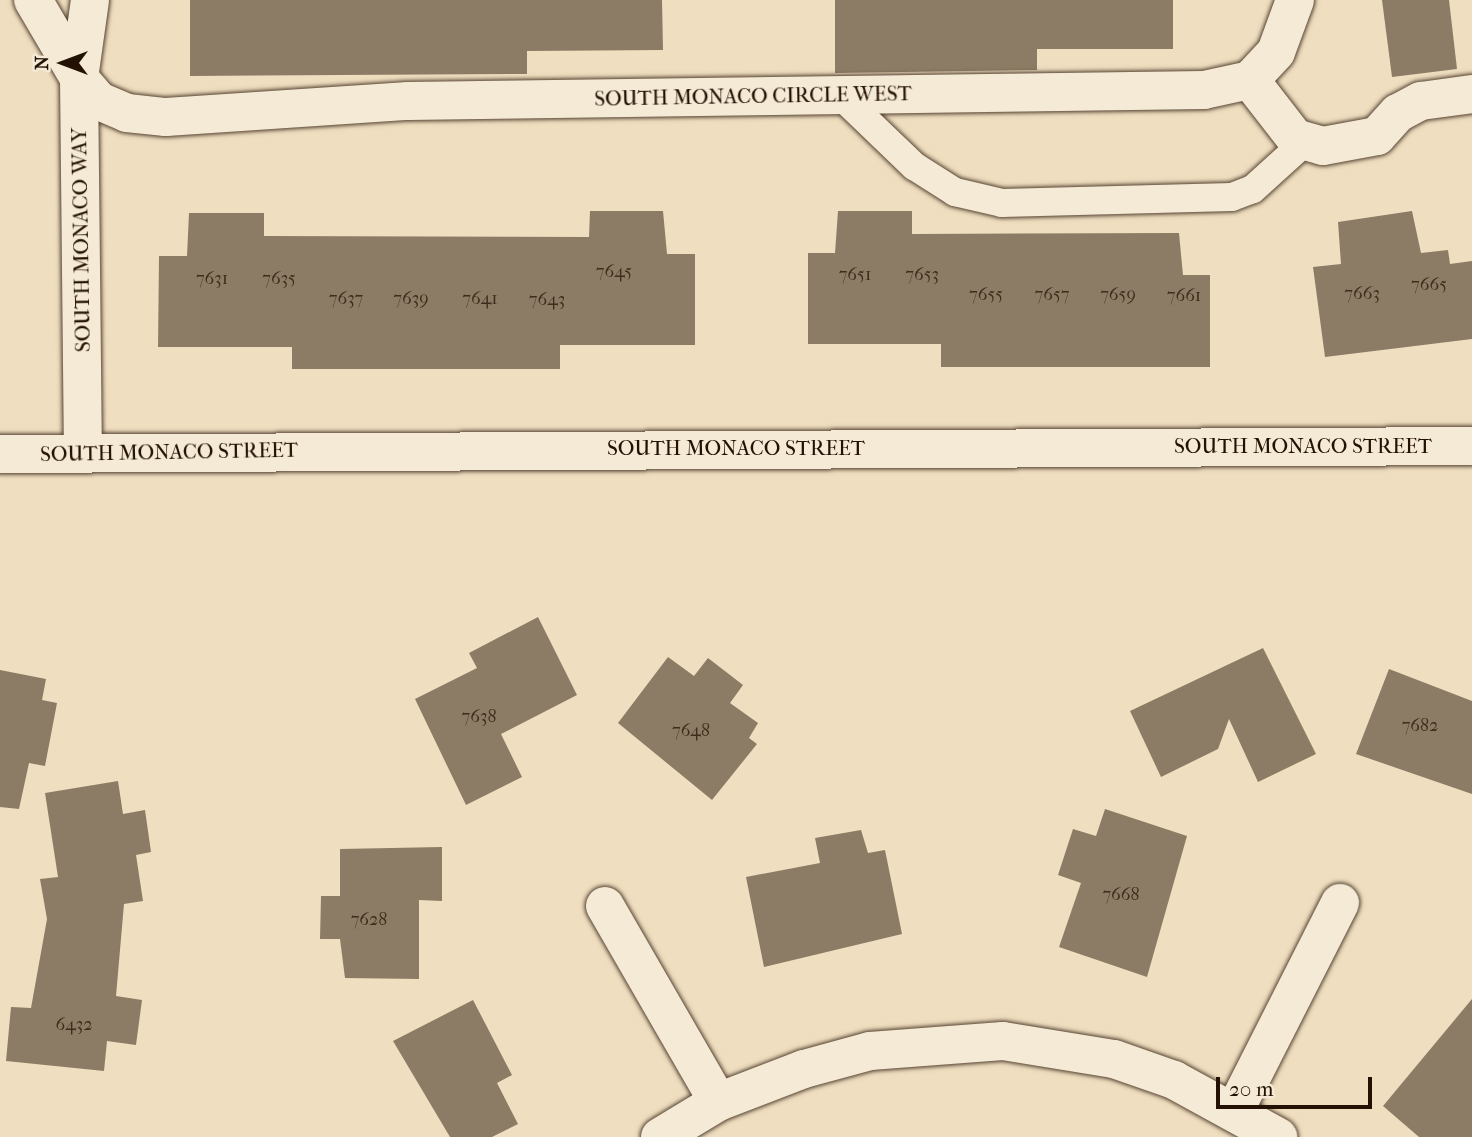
<!DOCTYPE html>
<html>
<head>
<meta charset="utf-8">
<style>
	body { margin:0 }
	#map { position:relative; width:1472px; height:1137px; overflow:hidden; background:#efdebf; font-family:"IM FELL French Canon",serif }
	div>[style] { position:absolute }
	.building>* { inset:0; background:#8d7c65 }
	.roads { filter:drop-shadow(0 0 2px #564433) drop-shadow(0 0 2px #564433) }
	.service>* { height:28px; margin:-14px; padding:0 14px; transform-origin:14px; border-radius:14px; background:#f5ead5 }
	.minor>* { height:38px; margin:-19px; padding:0 19px; transform-origin:19px; border-radius:19px; background:#f5ead5 }
	span { translate:-50% -50%; white-space:nowrap; text-align:center; line-height:1.15; -webkit-text-stroke:7px #f5ead5; paint-order:stroke }
	.number-label { font-size:18px; color:#3e2c1c }
	.number-label span { -webkit-text-stroke-width:0 }
	.street-label { font-size:21px; color:#231104 }
	.north { position:absolute; left:28px; top:28px; width:70px; height:70px; -webkit-text-stroke:5px #f5ead5; paint-order:stroke; rotate:270deg; font-size:19px; font-weight:700; line-height:28px; text-align:center; color:#231104 }
	.north::after { content:''; display:block; margin:auto; width:24px; height:32px; background:#231104; clip-path:polygon(50% 0,100% 100%,50% 72%,0 100%) }
	.scale { position:absolute; left:1216px; top:1077px; width:156px; height:32px; box-sizing:border-box; border:4px solid #231104; border-top:0; padding-left:9px; font-size:21px; line-height:24px; white-space:nowrap; color:#231104; -webkit-text-stroke:5px #f5ead5; paint-order:stroke }
</style>
</head>
<body>
<div id="map">
	<div class="building">
		<i style="clip-path:polygon(190px 0,662px 0,663px 50px,527px 51px,527px 74px,190px 76px)"></i>
		<i style="clip-path:polygon(835px 0,1173px 0,1173px 49px,1037px 49px,1037px 70px,835px 73px)"></i>
		<i style="clip-path:polygon(1382px 0,1449px 0,1457px 69px,1392px 77px)"></i>
		<i style="clip-path:polygon(590px 211px,663px 211px,667px 254px,695px 254px,695px 345px,560px 345px,560px 369px,292px 369px,292px 347px,158px 347px,159px 256px,187px 256px,189px 213px,264px 213px,264px 236px,589px 237px)"></i>
		<i style="clip-path:polygon(838px 211px,912px 211px,912px 234px,1179px 233px,1183px 275px,1210px 275px,1210px 367px,941px 367px,941px 344px,808px 344px,808px 253px,835px 253px)"></i>
		<i style="clip-path:polygon(1412px 211px,1421px 253px,1448px 250px,1450px 264px,1472px 261px,1472px 339px,1325px 357px,1313px 267px,1341px 264px,1338px 222px)"></i>
		<i style="clip-path:polygon(538px 617px,577px 695px,501px 734px,522px 777px,466px 805px,415px 699px,477px 668px,469px 653px)"></i>
		<i style="clip-path:polygon(1263px 648px,1316px 754px,1258px 782px,1229px 719px,1218px 749px,1161px 777px,1130px 711px)"></i>
		<i style="clip-path:polygon(668px 657px,694px 676px,708px 658px,743px 685px,730px 703px,758px 723px,749px 738px,757px 744px,712px 800px,618px 723px)"></i>
		<i style="clip-path:polygon(1389px 669px,1472px 701px,1472px 794px,1356px 754px)"></i>
		<i style="clip-path:polygon(0 670px,46px 679px,42px 700px,57px 703px,45px 766px,29px 763px,19px 809px,0 807px)"></i>
		<i style="clip-path:polygon(118px 781px,123px 814px,145px 810px,151px 852px,136px 855px,143px 901px,124px 904px,116px 996px,142px 1000px,136px 1045px,107px 1041px,104px 1071px,6px 1061px,11px 1007px,31px 1008px,47px 919px,40px 879px,58px 877px,45px 793px)"></i>
		<i style="clip-path:polygon(1105px 809px,1187px 836px,1147px 977px,1059px 947px,1081px 883px,1058px 875px,1073px 829px,1096px 836px)"></i>
		<i style="clip-path:polygon(861px 830px,868px 853px,885px 850px,902px 934px,764px 967px,746px 877px,820px 863px,815px 838px)"></i>
		<i style="clip-path:polygon(442px 847px,442px 901px,419px 900px,419px 979px,345px 978px,340px 939px,320px 939px,321px 896px,340px 896px,340px 849px)"></i>
		<i style="clip-path:polygon(1472px 999px,1472px 1137px,1419px 1137px,1383px 1106px)"></i>
		<i style="clip-path:polygon(473px 1000px,512px 1075px,497px 1083px,518px 1124px,492px 1137px,450px 1137px,393px 1041px)"></i>
	</div>
	<div class="roads">
		<div class="service">
			<i style="left:840px;top:95px;width:103px;rotate:43.8deg"></i>
			<i style="left:914px;top:166px;width:49px;rotate:32.4deg"></i>
			<i style="left:955px;top:192px;width:48px;rotate:13.2deg"></i>
			<i style="left:1002px;top:203px;width:230px;rotate:-1.5deg"></i>
			<i style="left:1232px;top:197px;width:22px;rotate:-21deg"></i>
			<i style="left:1253px;top:189px;width:72px;rotate:-42.2deg"></i>
		</div>
		<div class="minor">
			<i style="left:33px;top:0;width:91px;rotate:59.5deg"></i>
			<i style="left:79px;top:78px;width:373px;rotate:89.4deg"></i>
			<i style="left:90px;top:0;width:79px;rotate:98deg"></i>
			<i style="left:79px;top:78px;width:30px;rotate:49deg"></i>
			<i style="left:99px;top:101px;width:30px;rotate:23deg"></i>
			<i style="left:127px;top:113px;width:39px;rotate:6deg"></i>
			<i style="left:166px;top:117px;width:243px;rotate:-3.8deg"></i>
			<i style="left:408px;top:101px;width:796px;rotate:-0.79deg"></i>
			<i style="left:1204px;top:90px;width:47px;rotate:-12.3deg"></i>
			<i style="left:1250px;top:80px;width:38px;rotate:-47deg"></i>
			<i style="left:1276px;top:52px;width:55px;rotate:-69.9deg"></i>
			<i style="left:1250px;top:80px;width:73px;rotate:52.2deg"></i>
			<i style="left:1295px;top:138px;width:29px;rotate:16deg"></i>
			<i style="left:1323px;top:146px;width:55px;rotate:-10.5deg"></i>
			<i style="left:1377px;top:136px;width:31px;rotate:-48deg"></i>
			<i style="left:1398px;top:113px;width:26px;rotate:-28deg"></i>
			<i style="left:1421px;top:101px;width:51px;rotate:-7.8deg"></i>
			<i style="left:0;top:454px;width:1472px;rotate:-0.31deg"></i>
			<i style="left:605px;top:906px;width:226px;rotate:60deg"></i>
			<i style="left:1236px;top:1108px;width:230px;rotate:-63.1deg"></i>
			<i style="left:660px;top:1137px;width:68px;rotate:-31.1deg"></i>
			<i style="left:718px;top:1102px;width:92px;rotate:-21deg"></i>
			<i style="left:804px;top:1069px;width:68px;rotate:-15.3deg"></i>
			<i style="left:870px;top:1051px;width:133px;rotate:-4.3deg"></i>
			<i style="left:1003px;top:1041px;width:112px;rotate:9.2deg"></i>
			<i style="left:1114px;top:1059px;width:64px;rotate:19.3deg"></i>
			<i style="left:1174px;top:1080px;width:119px;rotate:28.7deg"></i>
		</div>
	</div>
	<div class="number-label">
		<span style="left:614px;top:272px">7645</span>
		<span style="left:855px;top:275px">7651</span>
		<span style="left:922px;top:275px">7653</span>
		<span style="left:212px;top:279px">7631</span>
		<span style="left:279px;top:279px">7635</span>
		<span style="left:1429px;top:285px">7665</span>
		<span style="left:1362px;top:294px">7663</span>
		<span style="left:986px;top:295px">7655</span>
		<span style="left:1052px;top:295px">7657</span>
		<span style="left:1118px;top:295px">7659</span>
		<span style="left:1184px;top:296px">7661</span>
		<span style="left:346px;top:299px">7637</span>
		<span style="left:411px;top:299px">7639</span>
		<span style="left:480px;top:299px">7641</span>
		<span style="left:547px;top:300px">7643</span>
		<span style="left:479px;top:717px">7638</span>
		<span style="left:1420px;top:726px">7682</span>
		<span style="left:691px;top:731px">7648</span>
		<span style="left:1121px;top:895px">7668</span>
		<span style="left:369px;top:920px">7628</span>
		<span style="left:74px;top:1025px">6432</span>
	</div>
	<div class="street-label">
		<span style="left:753px;top:96px;rotate:-1deg">SOUTH MONACO CIRCLE WEST</span>
		<span style="left:81px;top:240px;rotate:-91deg">SOUTH MONACO WAY</span>
		<span style="left:1303px;top:446px">SOUTH MONACO STREET</span>
		<span style="left:736px;top:448px">SOUTH MONACO STREET</span>
		<span style="left:169px;top:452px;rotate:-1deg">SOUTH MONACO STREET</span>
	</div>
	<div class="north">N</div>
	<div class="scale">20 m</div>
</div>
</body>
</html>
